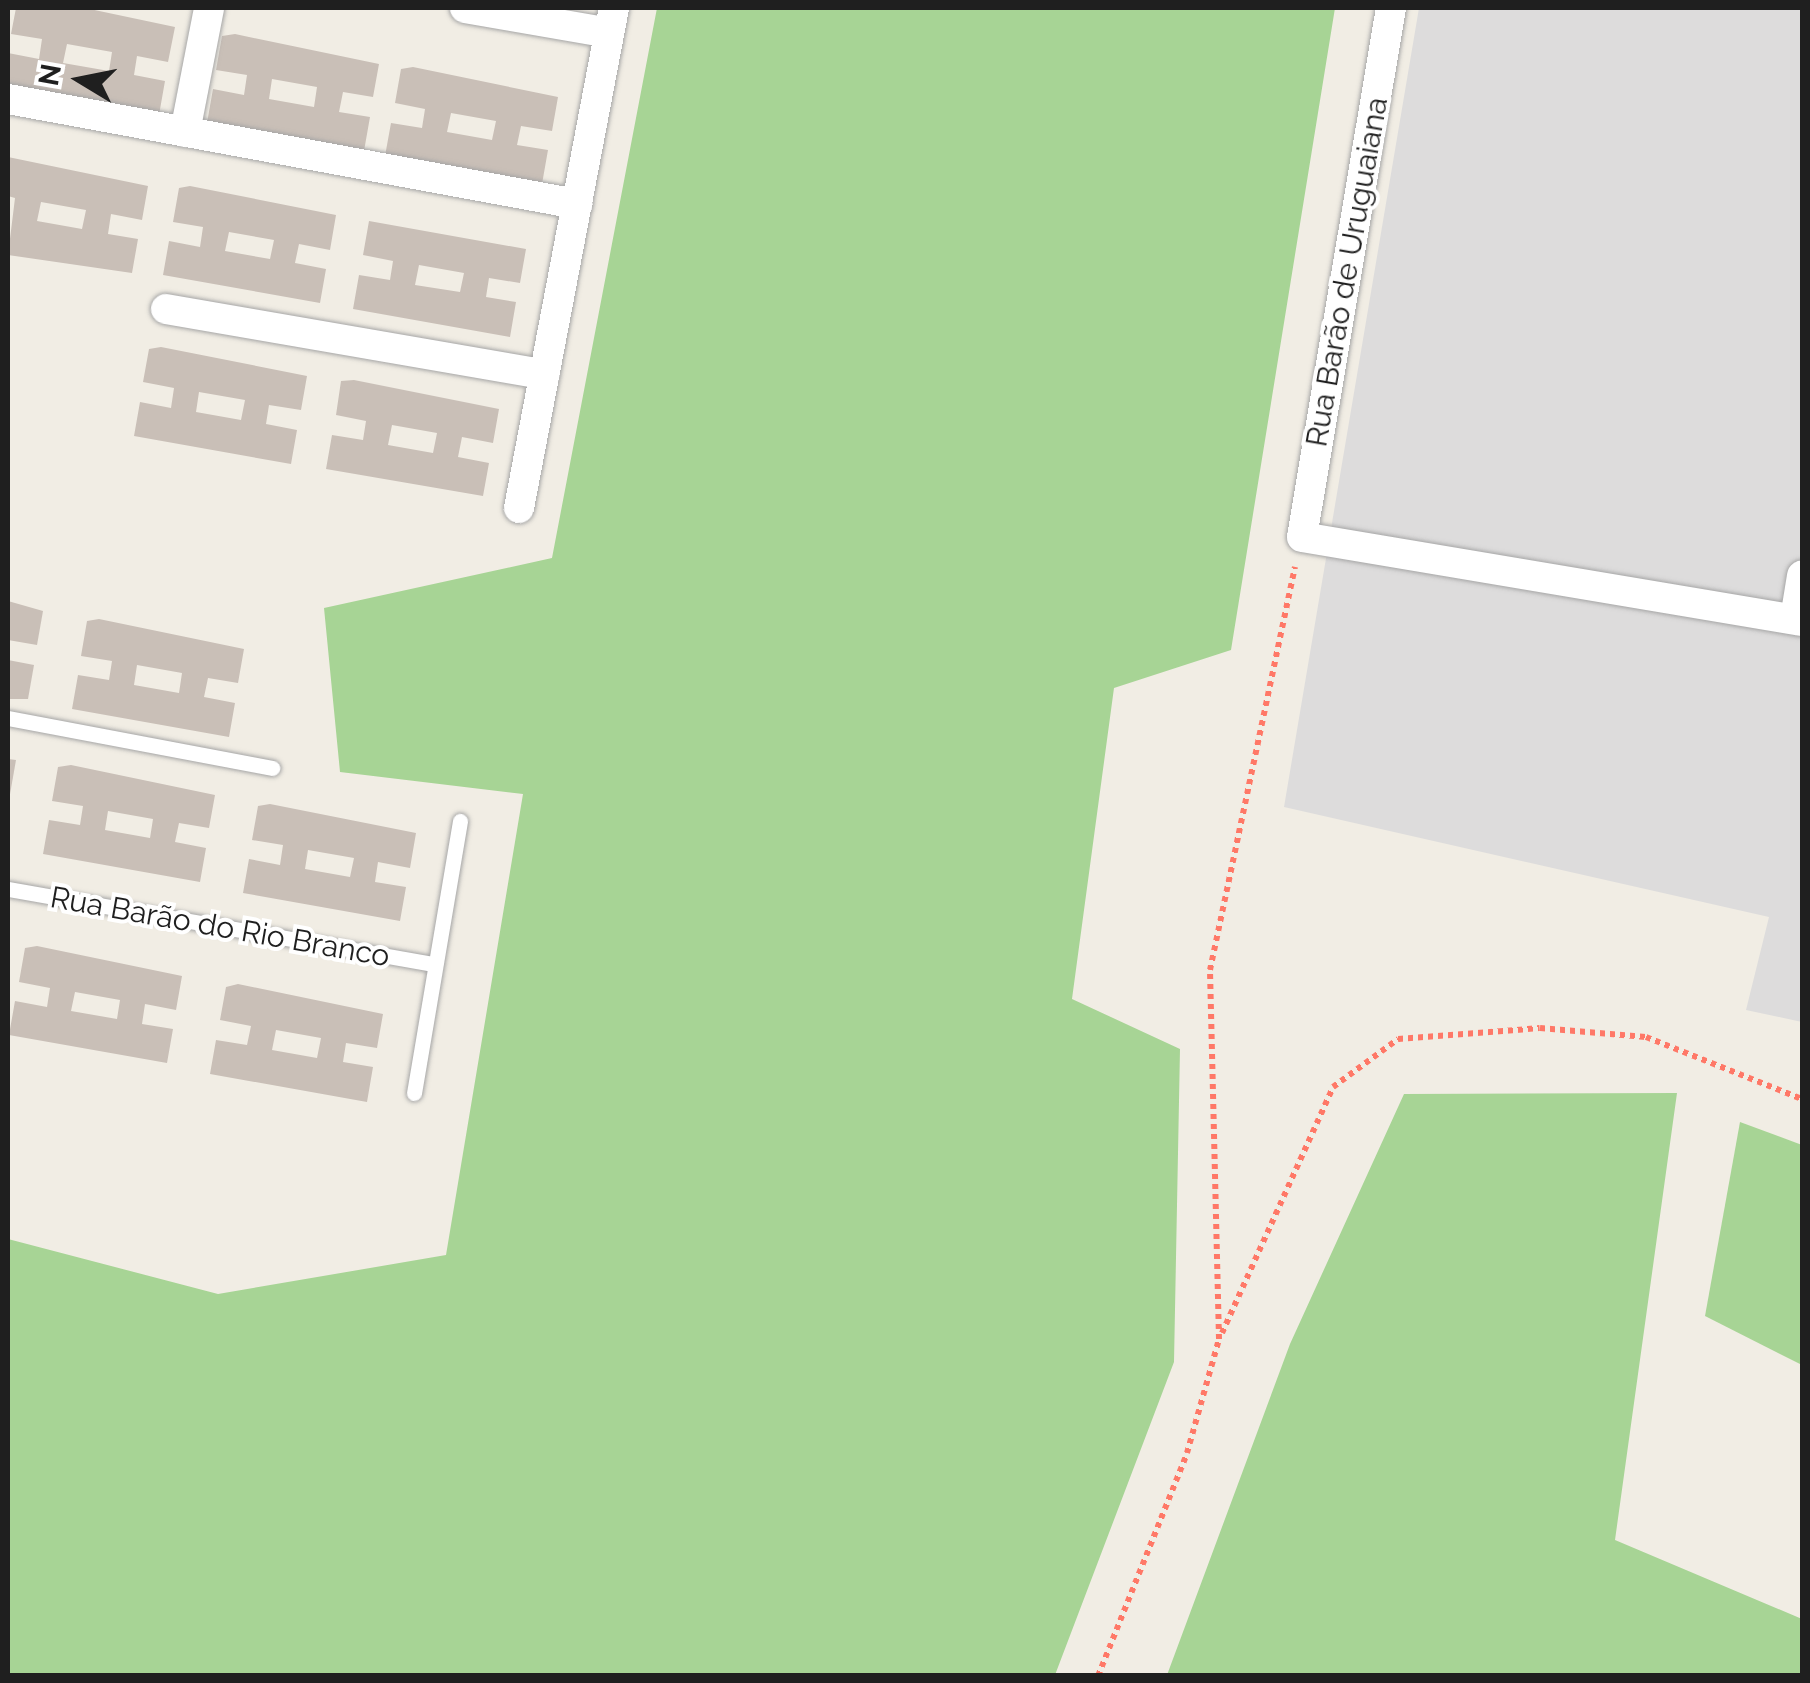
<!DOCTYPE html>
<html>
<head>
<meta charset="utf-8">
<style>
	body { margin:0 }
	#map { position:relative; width:1810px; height:1683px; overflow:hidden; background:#f1ede4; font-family:Raleway,sans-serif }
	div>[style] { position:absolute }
	.residential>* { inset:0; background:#dddcdc }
	.forest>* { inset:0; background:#a7d495 }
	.building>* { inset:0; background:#c9bfb7 }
	.path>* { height:6px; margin-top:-3px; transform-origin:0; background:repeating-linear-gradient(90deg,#ff7867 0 5px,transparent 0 10px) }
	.roads { filter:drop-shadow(0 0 2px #a6a6a6) drop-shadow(0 0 2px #a6a6a6) }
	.lane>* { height:15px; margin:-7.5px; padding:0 7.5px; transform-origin:7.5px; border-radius:7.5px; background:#fff }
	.street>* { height:30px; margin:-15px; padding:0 15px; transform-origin:15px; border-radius:15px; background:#fff }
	span { translate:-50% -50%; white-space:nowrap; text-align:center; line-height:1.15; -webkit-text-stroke:8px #fff; paint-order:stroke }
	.street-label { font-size:30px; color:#1f1f1f }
	.frame { position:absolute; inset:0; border:10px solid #1f1f1f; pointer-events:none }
	.north { position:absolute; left:30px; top:30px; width:100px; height:100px; -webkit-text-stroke:8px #fff; paint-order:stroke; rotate:280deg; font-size:28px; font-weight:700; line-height:40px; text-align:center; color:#1f1f1f }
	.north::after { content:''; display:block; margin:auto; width:35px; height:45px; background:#1f1f1f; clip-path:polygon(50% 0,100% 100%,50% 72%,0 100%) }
</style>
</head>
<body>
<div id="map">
	<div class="residential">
		<i style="clip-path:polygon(1419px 8px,1802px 8px,1802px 1022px,1746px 1010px,1769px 917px,1284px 807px)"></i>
	</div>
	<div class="forest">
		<i style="clip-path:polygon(657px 8px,1335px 8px,1231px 650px,1114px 688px,1072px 999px,1180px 1049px,1174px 1362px,1055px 1675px,8px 1675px,8px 1239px,218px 1294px,446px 1255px,523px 794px,340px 772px,324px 608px,552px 558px)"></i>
		<i style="clip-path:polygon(1677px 1093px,1615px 1540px,1802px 1619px,1802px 1675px,1167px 1675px,1290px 1344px,1404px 1094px)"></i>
		<i style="clip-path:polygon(1740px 1122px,1802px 1145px,1802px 1365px,1705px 1316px)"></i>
	</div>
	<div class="building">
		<i style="clip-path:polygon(evenodd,16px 8px,85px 8px,175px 27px,168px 62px,137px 56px,134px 75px,165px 81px,159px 115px,8px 89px,8px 53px,39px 59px,42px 39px,11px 34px,16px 8px,67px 44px,112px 52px,109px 71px,63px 63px,67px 44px)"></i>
		<i style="clip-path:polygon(evenodd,235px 34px,379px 64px,373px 97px,343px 92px,339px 112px,370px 117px,364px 151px,207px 123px,213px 89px,244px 95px,247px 75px,216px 70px,222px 36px,235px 34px,272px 79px,317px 87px,314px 107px,269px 99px,272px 79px)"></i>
		<i style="clip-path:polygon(evenodd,413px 67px,558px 97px,552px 131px,521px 126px,517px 145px,548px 150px,542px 184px,385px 156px,391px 123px,422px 128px,425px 109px,395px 103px,401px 69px,413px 67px,451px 113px,496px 121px,492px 140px,447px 132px,451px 113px)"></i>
		<i style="clip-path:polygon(evenodd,8px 157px,148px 186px,142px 220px,111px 214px,108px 234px,138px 239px,132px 273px,8px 255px,15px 198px,8px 196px,8px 157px,41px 202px,86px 210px,82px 229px,37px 221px,41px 202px)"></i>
		<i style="clip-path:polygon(evenodd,190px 186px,336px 215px,330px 250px,299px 244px,295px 263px,326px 269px,320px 303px,163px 275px,169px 241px,200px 247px,203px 227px,173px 222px,179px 188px,190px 186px,229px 232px,274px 240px,270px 259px,225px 251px,229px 232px)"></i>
		<i style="clip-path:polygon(evenodd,369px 221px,526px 249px,520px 283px,489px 278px,486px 297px,516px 302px,510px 337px,353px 309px,359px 275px,390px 280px,393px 261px,363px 255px,369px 221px,419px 265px,464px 273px,460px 292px,415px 285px,419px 265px)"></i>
		<i style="clip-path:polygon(evenodd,161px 347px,307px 376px,301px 410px,269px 405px,266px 424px,297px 430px,291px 464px,134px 436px,140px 402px,171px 408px,174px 388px,143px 382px,149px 349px,161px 347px,199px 392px,245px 400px,241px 420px,196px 412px,199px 392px)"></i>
		<i style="clip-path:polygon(evenodd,354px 380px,499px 409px,493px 443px,462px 437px,458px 457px,489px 463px,483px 496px,326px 469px,332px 435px,363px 440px,366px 421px,336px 415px,341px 381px,354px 380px,392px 425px,437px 433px,433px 453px,388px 445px,392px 425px)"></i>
		<i style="clip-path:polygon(8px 601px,43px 611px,37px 645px,8px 640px)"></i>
		<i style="clip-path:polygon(evenodd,99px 619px,244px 649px,238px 683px,208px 678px,204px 697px,235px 703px,229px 737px,72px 709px,78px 675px,109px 680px,112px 661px,81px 656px,87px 621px,99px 619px,137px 665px,182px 673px,179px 693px,134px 685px,137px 665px)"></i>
		<i style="clip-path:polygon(8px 660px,34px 665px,28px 699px,8px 699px)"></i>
		<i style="clip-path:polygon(8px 759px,16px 760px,9px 800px,8px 800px)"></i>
		<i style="clip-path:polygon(evenodd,71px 765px,215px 795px,209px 828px,179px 823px,175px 842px,206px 848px,200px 882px,43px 854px,49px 820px,80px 825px,83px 806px,52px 801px,58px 767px,71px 765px,108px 811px,153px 819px,150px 838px,105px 830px,108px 811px)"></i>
		<i style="clip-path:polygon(evenodd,270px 804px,416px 833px,410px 868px,378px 862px,375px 882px,406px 887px,400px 921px,243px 893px,249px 859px,280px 865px,283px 845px,252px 840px,258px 806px,270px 804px,308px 850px,354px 858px,350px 877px,305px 869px,308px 850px)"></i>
		<i style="clip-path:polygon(evenodd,37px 946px,182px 976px,176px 1010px,145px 1004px,142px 1024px,173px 1029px,167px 1063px,9px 1035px,15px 1001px,47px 1007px,50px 988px,19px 982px,25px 948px,37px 946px,75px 992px,120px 1000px,117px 1019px,71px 1011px,75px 992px)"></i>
		<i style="clip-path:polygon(evenodd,238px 984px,383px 1014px,377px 1048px,346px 1043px,343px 1062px,373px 1067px,367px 1102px,210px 1074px,216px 1040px,247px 1045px,251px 1026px,220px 1020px,226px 987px,238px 984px,276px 1030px,321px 1038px,317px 1058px,272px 1050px,276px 1030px)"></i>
	</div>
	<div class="path">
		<i style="left:1222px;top:1333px;width:270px;rotate:-65.7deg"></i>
		<i style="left:1333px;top:1087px;width:81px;rotate:-36.4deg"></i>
		<i style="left:1398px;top:1039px;width:142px;rotate:-4.4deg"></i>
		<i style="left:1540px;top:1028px;width:106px;rotate:4.9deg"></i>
		<i style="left:1646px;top:1037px;width:168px;rotate:21.7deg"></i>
		<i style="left:1098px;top:1676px;width:240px;rotate:-68.2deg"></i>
		<i style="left:1187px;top:1453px;width:118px;rotate:-74.3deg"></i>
		<i style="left:1219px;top:1339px;width:369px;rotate:-91.4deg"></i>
		<i style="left:1210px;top:970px;width:412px;rotate:-78.1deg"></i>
	</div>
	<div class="roads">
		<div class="lane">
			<i style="left:8px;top:718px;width:269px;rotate:10.7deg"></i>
			<i style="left:8px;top:889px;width:432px;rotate:10deg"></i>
			<i style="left:414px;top:1093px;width:276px;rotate:-80.4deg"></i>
		</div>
		<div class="street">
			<i style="left:465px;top:8px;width:146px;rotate:9.8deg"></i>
			<i style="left:1391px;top:8px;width:536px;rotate:99.55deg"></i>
			<i style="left:1302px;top:537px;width:507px;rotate:9.54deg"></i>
			<i style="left:8px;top:99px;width:579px;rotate:10.46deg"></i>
			<i style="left:185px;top:132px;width:126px;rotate:-79deg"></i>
			<i style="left:166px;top:309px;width:384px;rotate:9.8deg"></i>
			<i style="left:519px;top:508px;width:509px;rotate:-79.24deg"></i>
			<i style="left:1795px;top:619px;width:44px;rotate:-80.8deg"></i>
		</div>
	</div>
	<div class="street-label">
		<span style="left:1347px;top:272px;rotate:-80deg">Rua Barão de Uruguaiana</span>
		<span style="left:220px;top:927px;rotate:10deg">Rua Barão do Rio Branco</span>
	</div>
	<div class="frame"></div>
	<div class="north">N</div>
</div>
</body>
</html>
